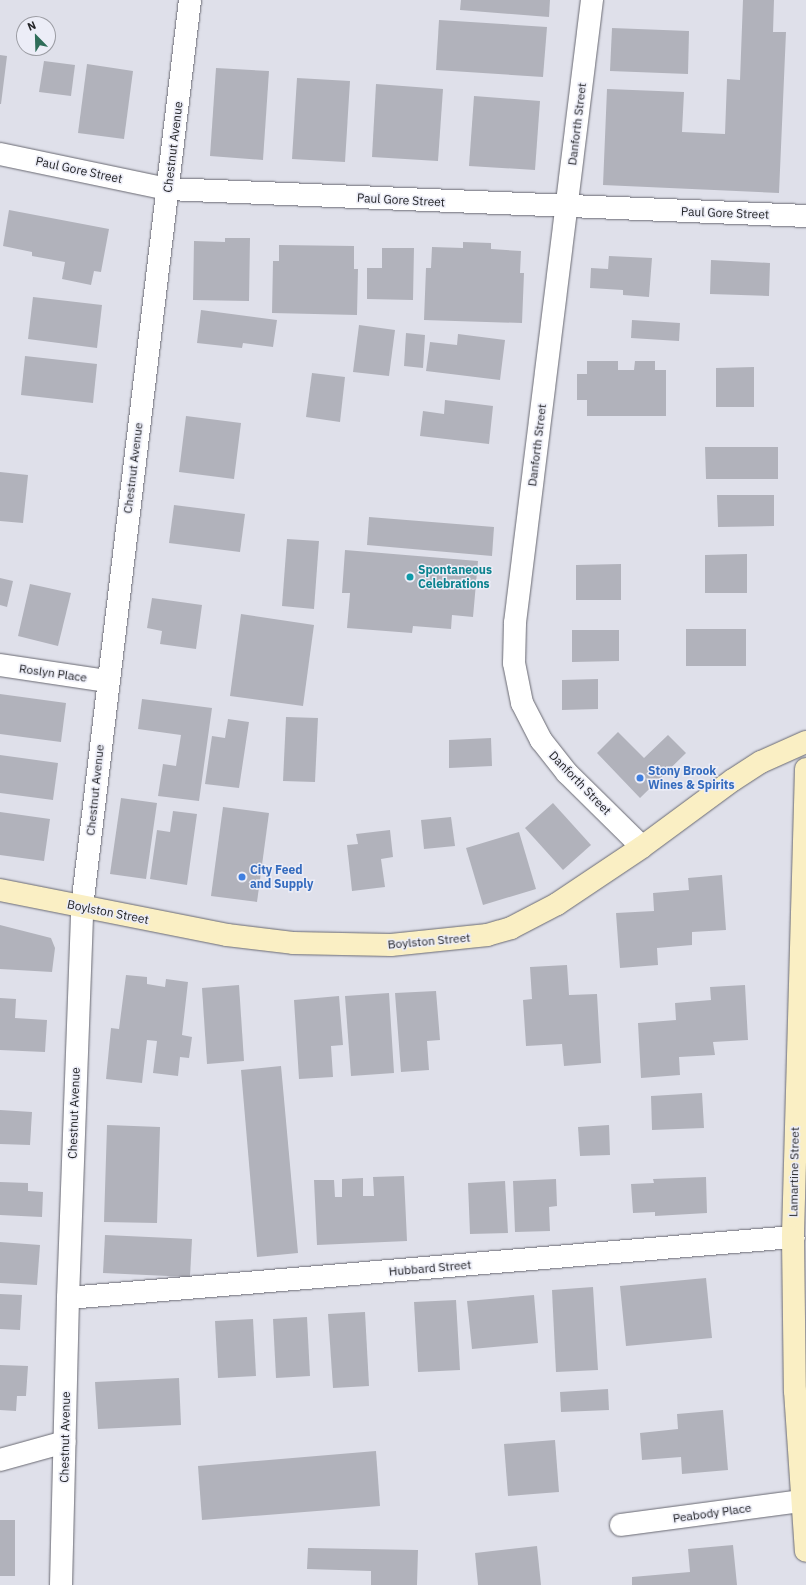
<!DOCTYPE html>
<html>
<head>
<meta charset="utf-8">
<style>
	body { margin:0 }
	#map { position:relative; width:806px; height:1585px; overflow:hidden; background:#dfe0ea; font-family:"IBM Plex Sans",sans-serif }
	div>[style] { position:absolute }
	.building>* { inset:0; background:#b1b2bb }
	.roads { filter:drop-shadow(0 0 1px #696972) drop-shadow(0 0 1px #696972) }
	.street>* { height:22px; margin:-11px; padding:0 11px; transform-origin:11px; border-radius:11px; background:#fff }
	.secondary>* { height:22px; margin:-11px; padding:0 11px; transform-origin:11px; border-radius:11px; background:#faefc4 }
	.dots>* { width:11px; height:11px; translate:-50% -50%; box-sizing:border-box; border:2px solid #ecedf7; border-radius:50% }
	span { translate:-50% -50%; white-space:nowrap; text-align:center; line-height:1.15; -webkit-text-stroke:3px #ecedf7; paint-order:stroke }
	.street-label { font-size:12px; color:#232427 }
	.culture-label { font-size:12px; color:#0d838f; font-weight:700 }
	.left { translate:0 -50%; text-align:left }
	.shop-label { font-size:12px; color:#366cbe; font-weight:700 }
	.north { position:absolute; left:16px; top:16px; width:40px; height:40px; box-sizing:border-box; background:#ecedf7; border:1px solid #9c9da4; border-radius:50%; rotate:337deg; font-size:11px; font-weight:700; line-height:16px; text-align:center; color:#232427 }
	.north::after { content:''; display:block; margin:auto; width:14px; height:18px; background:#2f6d59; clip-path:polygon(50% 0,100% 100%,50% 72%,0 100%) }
</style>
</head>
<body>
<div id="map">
	<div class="building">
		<i style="clip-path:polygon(461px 0,550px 0,549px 17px,460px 10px)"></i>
		<i style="clip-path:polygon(743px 0,774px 0,773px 32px,786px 32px,779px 193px,603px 185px,607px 89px,684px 92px,682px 132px,725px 134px,727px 79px,740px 80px)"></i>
		<i style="clip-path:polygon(439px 20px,547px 27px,543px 77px,436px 70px)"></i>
		<i style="clip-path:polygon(612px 28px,689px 31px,688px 74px,610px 71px)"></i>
		<i style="clip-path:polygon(0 55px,7px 56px,1px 104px,0 104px)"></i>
		<i style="clip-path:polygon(44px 61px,75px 65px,71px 96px,39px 92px)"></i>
		<i style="clip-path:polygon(87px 64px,133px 71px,124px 139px,78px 133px)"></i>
		<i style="clip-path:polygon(216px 68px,269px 71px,263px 160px,210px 156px)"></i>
		<i style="clip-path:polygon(297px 78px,350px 81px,345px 162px,292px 159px)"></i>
		<i style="clip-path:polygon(376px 84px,443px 89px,438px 161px,372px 157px)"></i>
		<i style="clip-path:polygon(474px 96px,540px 101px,535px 170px,469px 166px)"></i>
		<i style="clip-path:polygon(9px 210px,109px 229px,101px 272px,94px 271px,91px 285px,62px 279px,65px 262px,32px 256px,32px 252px,3px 246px)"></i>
		<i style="clip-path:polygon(225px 238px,250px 238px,249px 301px,193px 300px,194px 241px,225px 242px)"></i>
		<i style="clip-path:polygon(463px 242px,491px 243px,491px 249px,521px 251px,520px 273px,524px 273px,522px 323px,424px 320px,426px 268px,431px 268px,432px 247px,463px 248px)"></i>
		<i style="clip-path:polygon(279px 245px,354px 246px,354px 269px,358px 269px,357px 315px,272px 313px,273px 261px,279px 261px)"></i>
		<i style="clip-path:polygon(382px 248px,414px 248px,413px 300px,367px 299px,367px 268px,382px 268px)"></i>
		<i style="clip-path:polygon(609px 256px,652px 258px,649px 297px,623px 295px,623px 290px,590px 288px,591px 268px,608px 269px)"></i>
		<i style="clip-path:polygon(711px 260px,770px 263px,769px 296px,710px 294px)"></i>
		<i style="clip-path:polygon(33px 297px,102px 305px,97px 348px,28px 339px)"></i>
		<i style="clip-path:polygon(201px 310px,277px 320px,273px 347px,243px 343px,242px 348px,197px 343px)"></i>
		<i style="clip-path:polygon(632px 320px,680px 323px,679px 341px,631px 338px)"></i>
		<i style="clip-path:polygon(359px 325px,395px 330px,389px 376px,353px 372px)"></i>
		<i style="clip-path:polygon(406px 333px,425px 335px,423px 368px,404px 366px)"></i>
		<i style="clip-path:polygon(458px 334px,505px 340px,500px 380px,426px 371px,430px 342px,457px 345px)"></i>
		<i style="clip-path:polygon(25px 356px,97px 364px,93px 403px,21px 395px)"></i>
		<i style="clip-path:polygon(587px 361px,618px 361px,618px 370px,634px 370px,635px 361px,655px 361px,655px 370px,666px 370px,666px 416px,587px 416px,587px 400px,577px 400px,577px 374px,587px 374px)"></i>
		<i style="clip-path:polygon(754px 367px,754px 407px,716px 407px,716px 368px)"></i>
		<i style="clip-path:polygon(312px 373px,345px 377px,340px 422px,306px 417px)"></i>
		<i style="clip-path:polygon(445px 400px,493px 406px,489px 444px,420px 436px,423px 411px,444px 414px)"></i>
		<i style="clip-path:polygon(186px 416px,241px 423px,234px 479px,179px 472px)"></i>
		<i style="clip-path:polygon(705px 447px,778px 447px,778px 479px,706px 479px)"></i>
		<i style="clip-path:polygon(0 472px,28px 475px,23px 523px,0 521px)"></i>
		<i style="clip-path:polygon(717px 495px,774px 495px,774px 526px,718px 527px)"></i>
		<i style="clip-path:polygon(174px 505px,245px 514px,240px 552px,169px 543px)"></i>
		<i style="clip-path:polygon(369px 517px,494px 527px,492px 556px,367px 545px)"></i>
		<i style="clip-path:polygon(287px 539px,319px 541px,314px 609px,282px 606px)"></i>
		<i style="clip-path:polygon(345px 550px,478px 561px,473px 617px,452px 615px,451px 629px,413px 626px,412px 633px,347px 628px,350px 593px,342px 593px)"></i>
		<i style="clip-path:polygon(747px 554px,747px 593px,705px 593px,705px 555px)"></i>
		<i style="clip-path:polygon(621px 564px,621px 600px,576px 600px,576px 565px)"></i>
		<i style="clip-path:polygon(0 578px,13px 581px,7px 607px,0 605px)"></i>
		<i style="clip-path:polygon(30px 584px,71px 593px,58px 646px,18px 636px)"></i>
		<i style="clip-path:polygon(152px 598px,202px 605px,196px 649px,160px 644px,162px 631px,147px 628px)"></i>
		<i style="clip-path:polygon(241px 614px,314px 625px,303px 706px,230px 696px)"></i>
		<i style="clip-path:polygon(686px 629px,746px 629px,746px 666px,686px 666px)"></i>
		<i style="clip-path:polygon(572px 630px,619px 630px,619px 661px,572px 662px)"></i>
		<i style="clip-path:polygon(598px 679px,598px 709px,562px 710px,562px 680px)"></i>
		<i style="clip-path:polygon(0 694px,66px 703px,61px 742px,0 734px)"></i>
		<i style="clip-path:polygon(142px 699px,212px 708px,199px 801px,158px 796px,163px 764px,176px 766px,181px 735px,138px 729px)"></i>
		<i style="clip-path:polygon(286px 717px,318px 718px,315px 782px,283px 781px)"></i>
		<i style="clip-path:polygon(228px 719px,249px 722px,239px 788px,205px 784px,212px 736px,225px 738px)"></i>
		<i style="clip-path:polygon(618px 732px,644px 758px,668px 735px,686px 753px,640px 798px,597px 753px)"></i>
		<i style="clip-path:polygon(491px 738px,492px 766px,449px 768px,449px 740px)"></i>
		<i style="clip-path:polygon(0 755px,58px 763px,53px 800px,0 793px)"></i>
		<i style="clip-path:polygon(121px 798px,157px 803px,146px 879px,110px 874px)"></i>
		<i style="clip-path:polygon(553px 803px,591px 845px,563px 870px,525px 828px)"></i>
		<i style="clip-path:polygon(223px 807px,269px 813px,257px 902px,211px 896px)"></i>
		<i style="clip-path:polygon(173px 811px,197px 814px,187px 885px,150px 879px,157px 830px,170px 832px)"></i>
		<i style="clip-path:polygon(0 812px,50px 819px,44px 861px,0 855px)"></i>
		<i style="clip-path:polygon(451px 817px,455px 846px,424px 849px,421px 820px)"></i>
		<i style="clip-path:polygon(390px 830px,393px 857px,381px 859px,385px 887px,352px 891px,347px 845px,358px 844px,356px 834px)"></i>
		<i style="clip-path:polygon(519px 832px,536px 889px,483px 905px,466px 848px)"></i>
		<i style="clip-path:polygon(722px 875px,726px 930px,692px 932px,692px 945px,657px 948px,658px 965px,620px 968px,616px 913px,654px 911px,653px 893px,689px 890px,688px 878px)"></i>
		<i style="clip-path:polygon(0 925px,51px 938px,55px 948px,52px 972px,0 969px)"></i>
		<i style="clip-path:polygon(567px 965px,569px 995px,597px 994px,601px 1063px,564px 1066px,562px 1044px,526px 1046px,523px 1000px,532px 999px,530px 967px)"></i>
		<i style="clip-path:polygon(126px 975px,147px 977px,147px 984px,165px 987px,166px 979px,188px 982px,182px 1035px,192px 1037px,189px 1058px,180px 1057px,178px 1076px,153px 1073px,157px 1041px,147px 1040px,142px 1083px,106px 1079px,111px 1028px,119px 1029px)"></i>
		<i style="clip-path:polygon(239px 985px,244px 1061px,207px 1064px,202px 988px)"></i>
		<i style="clip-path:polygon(745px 985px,748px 1040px,713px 1042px,715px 1055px,679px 1057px,680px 1075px,641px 1078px,638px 1023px,676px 1020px,675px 1003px,711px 1000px,710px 987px)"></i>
		<i style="clip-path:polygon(436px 991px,440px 1040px,427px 1041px,429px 1070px,401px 1072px,395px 993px)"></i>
		<i style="clip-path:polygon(389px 993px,394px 1073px,351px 1076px,345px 996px)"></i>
		<i style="clip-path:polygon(339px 996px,343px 1045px,331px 1046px,333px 1077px,299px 1079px,294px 1000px)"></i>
		<i style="clip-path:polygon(0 998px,16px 999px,15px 1018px,47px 1020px,45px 1052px,0 1050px)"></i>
		<i style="clip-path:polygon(281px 1066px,298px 1253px,257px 1257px,241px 1070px)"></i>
		<i style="clip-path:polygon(702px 1093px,704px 1128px,652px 1130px,651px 1096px)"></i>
		<i style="clip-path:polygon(0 1110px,32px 1112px,30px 1145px,0 1144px)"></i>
		<i style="clip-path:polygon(107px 1125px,160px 1127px,157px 1223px,104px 1222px)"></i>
		<i style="clip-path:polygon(609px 1125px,610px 1155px,580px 1156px,578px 1127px)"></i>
		<i style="clip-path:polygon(404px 1176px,407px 1241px,317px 1245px,314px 1180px,334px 1180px,335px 1197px,342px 1197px,342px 1179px,363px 1178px,363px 1196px,374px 1196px,373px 1177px)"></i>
		<i style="clip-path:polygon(706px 1177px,707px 1213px,655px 1216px,655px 1212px,633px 1213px,631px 1184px,654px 1183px,653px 1179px)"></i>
		<i style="clip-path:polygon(556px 1179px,557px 1206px,549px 1207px,550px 1231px,515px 1232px,513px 1181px)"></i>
		<i style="clip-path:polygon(505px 1181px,508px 1233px,470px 1234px,468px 1183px)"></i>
		<i style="clip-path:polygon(0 1182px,28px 1183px,28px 1191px,43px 1192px,42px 1217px,0 1215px)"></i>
		<i style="clip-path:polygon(105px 1235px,192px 1239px,190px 1277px,103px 1273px)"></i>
		<i style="clip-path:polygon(0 1242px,40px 1245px,37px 1285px,0 1283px)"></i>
		<i style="clip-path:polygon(706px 1278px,712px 1338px,626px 1346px,620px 1286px)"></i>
		<i style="clip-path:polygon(593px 1287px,598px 1370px,556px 1372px,552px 1290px)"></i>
		<i style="clip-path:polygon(0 1294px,22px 1295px,20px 1330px,0 1329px)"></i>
		<i style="clip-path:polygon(534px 1295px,538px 1343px,472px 1349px,467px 1301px)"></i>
		<i style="clip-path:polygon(456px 1300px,460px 1370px,418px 1372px,414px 1302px)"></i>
		<i style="clip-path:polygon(365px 1312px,369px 1386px,333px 1388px,328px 1314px)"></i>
		<i style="clip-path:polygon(307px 1317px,310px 1376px,276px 1378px,273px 1319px)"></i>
		<i style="clip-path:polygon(253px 1319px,256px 1376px,218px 1378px,215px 1321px)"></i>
		<i style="clip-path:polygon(0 1365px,28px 1366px,26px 1396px,17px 1396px,16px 1411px,0 1410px)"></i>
		<i style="clip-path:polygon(179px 1378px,181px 1425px,98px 1429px,95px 1382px)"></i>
		<i style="clip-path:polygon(608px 1389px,609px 1410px,561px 1412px,560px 1392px)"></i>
		<i style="clip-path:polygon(723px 1410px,728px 1470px,682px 1474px,681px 1457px,642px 1460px,640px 1433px,678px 1429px,677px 1414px)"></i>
		<i style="clip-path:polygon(555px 1440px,559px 1492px,508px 1496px,504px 1444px)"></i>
		<i style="clip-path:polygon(376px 1451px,380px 1506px,202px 1520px,198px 1466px)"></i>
		<i style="clip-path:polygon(0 1520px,15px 1520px,15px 1576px,0 1576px)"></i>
		<i style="clip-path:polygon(733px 1545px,737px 1585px,632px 1585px,632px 1577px,690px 1572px,688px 1549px)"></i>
		<i style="clip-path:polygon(537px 1546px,541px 1585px,478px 1585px,475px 1553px)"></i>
		<i style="clip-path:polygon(308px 1548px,418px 1550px,417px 1585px,371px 1585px,371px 1571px,307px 1569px)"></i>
	</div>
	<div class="roads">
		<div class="street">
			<i style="left:592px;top:0;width:628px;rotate:97.05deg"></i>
			<i style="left:515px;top:623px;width:40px;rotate:91.4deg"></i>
			<i style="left:514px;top:663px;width:41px;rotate:78.7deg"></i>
			<i style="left:522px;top:703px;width:42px;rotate:62.8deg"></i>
			<i style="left:541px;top:740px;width:42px;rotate:51.8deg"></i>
			<i style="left:567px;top:773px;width:105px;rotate:44.6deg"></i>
			<i style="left:0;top:154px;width:172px;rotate:11.8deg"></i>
			<i style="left:168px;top:189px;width:639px;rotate:2.42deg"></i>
			<i style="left:0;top:665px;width:108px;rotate:8.5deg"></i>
			<i style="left:68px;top:1298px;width:728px;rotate:-4.81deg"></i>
			<i style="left:0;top:1460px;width:67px;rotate:-15.5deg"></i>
			<i style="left:621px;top:1525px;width:183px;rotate:-7.6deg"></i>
			<i style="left:61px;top:1585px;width:287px;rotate:-88.6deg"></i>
			<i style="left:68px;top:1298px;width:391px;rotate:-87.9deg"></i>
			<i style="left:82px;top:907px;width:913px;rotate:-83.21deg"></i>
		</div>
		<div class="secondary">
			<i style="left:806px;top:769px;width:468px;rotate:91.6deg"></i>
			<i style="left:793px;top:1237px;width:154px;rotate:89.3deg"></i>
			<i style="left:795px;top:1391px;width:160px;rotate:86.1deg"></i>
			<i style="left:0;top:890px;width:231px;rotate:11.2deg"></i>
			<i style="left:227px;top:935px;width:66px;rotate:6.9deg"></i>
			<i style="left:293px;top:943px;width:98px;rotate:1.2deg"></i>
			<i style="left:391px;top:945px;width:97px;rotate:-5.9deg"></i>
			<i style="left:487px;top:935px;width:25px;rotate:-16deg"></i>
			<i style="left:511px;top:928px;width:52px;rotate:-27.6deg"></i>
			<i style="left:557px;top:904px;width:102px;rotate:-33.8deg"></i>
			<i style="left:642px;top:847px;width:113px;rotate:-36.4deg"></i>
			<i style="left:733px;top:780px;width:33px;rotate:-33deg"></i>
			<i style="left:761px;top:762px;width:49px;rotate:-24deg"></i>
		</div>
	</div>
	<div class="dots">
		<i style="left:410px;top:577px;background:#0f9aa8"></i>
		<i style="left:640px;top:778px;background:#3f7fe0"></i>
		<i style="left:242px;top:877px;background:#3f7fe0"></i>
	</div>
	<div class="street-label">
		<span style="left:577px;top:124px;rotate:-83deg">Danforth Street</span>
		<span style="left:173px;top:147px;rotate:-83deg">Chestnut Avenue</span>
		<span style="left:79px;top:170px;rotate:12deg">Paul Gore Street</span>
		<span style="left:401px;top:200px;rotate:3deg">Paul Gore Street</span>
		<span style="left:725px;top:213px;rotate:2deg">Paul Gore Street</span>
		<span style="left:537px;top:445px;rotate:-83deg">Danforth Street</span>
		<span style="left:133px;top:468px;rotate:-83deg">Chestnut Avenue</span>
		<span style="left:53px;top:673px;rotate:8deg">Roslyn Place</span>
		<span style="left:580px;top:783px;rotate:46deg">Danforth Street</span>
		<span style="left:95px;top:790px;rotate:-84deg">Chestnut Avenue</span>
		<span style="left:108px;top:912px;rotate:11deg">Boylston Street</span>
		<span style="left:429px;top:941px;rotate:-5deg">Boylston Street</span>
		<span style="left:74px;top:1113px;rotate:-88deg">Chestnut Avenue</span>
		<span style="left:794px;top:1172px;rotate:-89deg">Lamartine Street</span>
		<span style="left:430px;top:1268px;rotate:-5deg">Hubbard Street</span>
		<span style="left:65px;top:1437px;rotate:-89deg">Chestnut Avenue</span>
		<span style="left:712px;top:1513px;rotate:-8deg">Peabody Place</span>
	</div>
	<div class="culture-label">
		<span class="left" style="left:418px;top:577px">Spontaneous<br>Celebrations</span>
	</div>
	<div class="shop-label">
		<span class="left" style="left:648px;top:778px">Stony Brook<br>Wines &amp; Spirits</span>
		<span class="left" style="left:250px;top:877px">City Feed<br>and Supply</span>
	</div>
	<div class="north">N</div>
</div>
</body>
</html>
